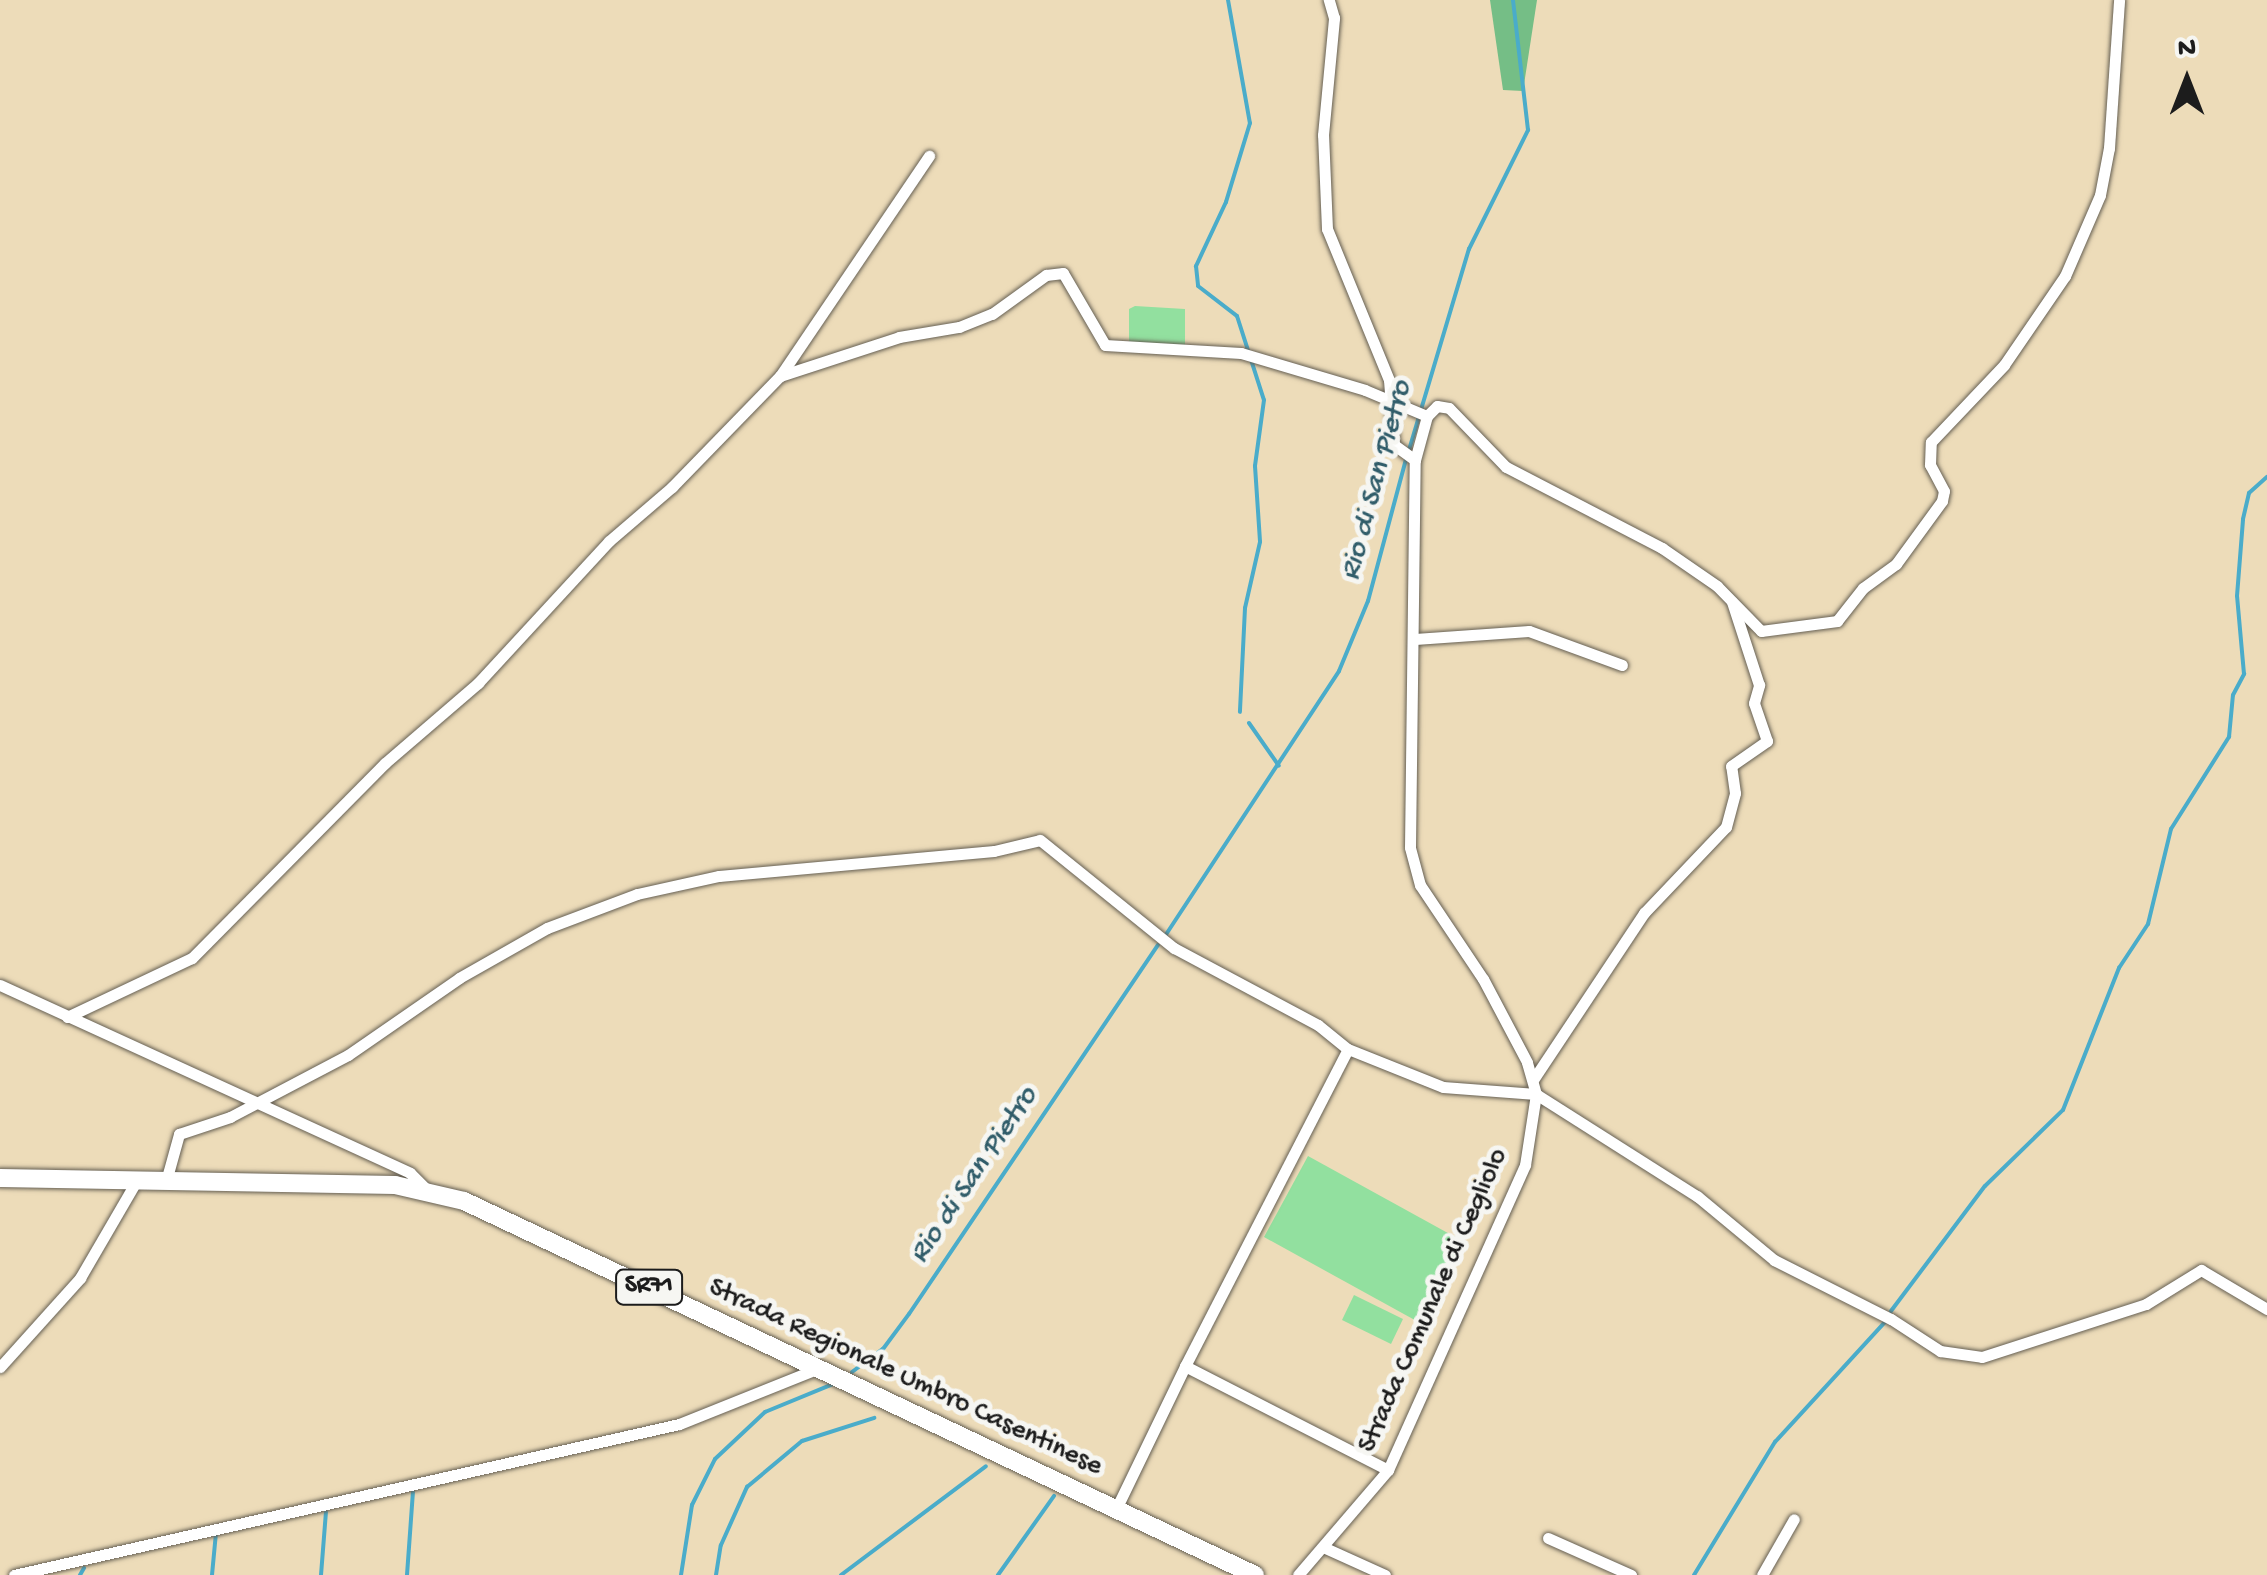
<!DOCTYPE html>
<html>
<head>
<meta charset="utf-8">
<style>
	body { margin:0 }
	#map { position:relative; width:2267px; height:1575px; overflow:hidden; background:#eddcb9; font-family:"Gochi Hand",sans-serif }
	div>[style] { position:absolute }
	.green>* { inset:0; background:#92e09f }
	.forest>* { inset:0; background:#75be86 }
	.stream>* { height:4px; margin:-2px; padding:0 2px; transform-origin:2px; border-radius:2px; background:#4aacca }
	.roads { filter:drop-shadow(0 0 2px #655f53) drop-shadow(0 0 2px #655f53) }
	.minor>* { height:11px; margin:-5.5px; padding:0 5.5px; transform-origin:5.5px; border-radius:5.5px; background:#fff }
	.primary>* { height:18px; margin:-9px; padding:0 9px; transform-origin:9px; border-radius:9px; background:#fff }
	span { translate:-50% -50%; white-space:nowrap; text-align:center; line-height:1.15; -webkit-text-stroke:10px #f6f6f2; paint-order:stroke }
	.shield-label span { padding:2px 8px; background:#f6f6f2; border:2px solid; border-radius:8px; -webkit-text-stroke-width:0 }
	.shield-label { font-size:25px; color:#1c1c1c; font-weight:700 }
	.street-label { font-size:28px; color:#1c1c1c }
	.water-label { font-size:30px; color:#315d6a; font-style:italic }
	.north { position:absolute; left:2137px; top:30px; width:100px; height:100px; -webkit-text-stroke:8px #f6f6f2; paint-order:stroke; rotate:0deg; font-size:28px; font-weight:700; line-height:40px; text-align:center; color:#1c1c1c }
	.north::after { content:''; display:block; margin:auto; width:35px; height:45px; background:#1c1c1c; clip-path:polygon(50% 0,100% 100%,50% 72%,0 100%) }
</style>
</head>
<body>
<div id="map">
	<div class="green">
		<i style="clip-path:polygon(1135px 306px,1185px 309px,1185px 345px,1129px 346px,1129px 309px)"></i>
		<i style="clip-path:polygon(1308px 1156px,1466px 1243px,1422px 1324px,1264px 1237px)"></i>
		<i style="clip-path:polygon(1354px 1295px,1403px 1319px,1391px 1344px,1342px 1320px)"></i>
	</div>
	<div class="forest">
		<i style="clip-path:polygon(1490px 0,1537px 0,1523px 91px,1503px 90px)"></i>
	</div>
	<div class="stream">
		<i style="left:1228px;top:0;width:125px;rotate:79.9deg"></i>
		<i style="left:1250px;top:123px;width:83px;rotate:106.9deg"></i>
		<i style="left:1226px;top:202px;width:71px;rotate:115.1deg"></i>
		<i style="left:1196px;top:266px;width:20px;rotate:84deg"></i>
		<i style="left:1198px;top:286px;width:49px;rotate:37.6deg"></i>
		<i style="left:1237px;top:316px;width:88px;rotate:72.2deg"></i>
		<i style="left:1264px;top:400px;width:67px;rotate:97.8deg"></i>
		<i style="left:1255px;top:466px;width:76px;rotate:86.2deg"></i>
		<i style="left:1260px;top:542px;width:68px;rotate:102.8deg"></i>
		<i style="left:1245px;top:608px;width:104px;rotate:92.8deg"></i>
		<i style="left:1409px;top:450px;width:210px;rotate:-73.4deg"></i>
		<i style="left:1469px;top:249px;width:133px;rotate:-63.6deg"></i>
		<i style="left:1528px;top:130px;width:131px;rotate:-96.6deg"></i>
		<i style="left:1249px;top:723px;width:52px;rotate:55.1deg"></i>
		<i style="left:1165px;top:936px;width:317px;rotate:-56.7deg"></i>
		<i style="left:1339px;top:671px;width:76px;rotate:-67.5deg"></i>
		<i style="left:1368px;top:601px;width:147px;rotate:-75deg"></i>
		<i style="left:1891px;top:1311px;width:156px;rotate:-53.1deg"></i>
		<i style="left:1985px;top:1186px;width:109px;rotate:-44.3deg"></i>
		<i style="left:2063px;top:1110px;width:153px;rotate:-68.5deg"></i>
		<i style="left:2119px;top:968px;width:53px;rotate:-56.6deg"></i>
		<i style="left:2148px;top:924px;width:98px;rotate:-76.4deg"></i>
		<i style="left:2171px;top:829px;width:109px;rotate:-57.8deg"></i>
		<i style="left:2229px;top:737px;width:42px;rotate:-84.6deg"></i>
		<i style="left:2233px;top:695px;width:24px;rotate:-62deg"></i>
		<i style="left:2244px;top:674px;width:78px;rotate:-95.1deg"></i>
		<i style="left:2237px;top:596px;width:77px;rotate:-85.5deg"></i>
		<i style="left:2243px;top:519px;width:27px;rotate:-77deg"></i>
		<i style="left:2249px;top:493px;width:24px;rotate:-42deg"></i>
		<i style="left:852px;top:1372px;width:39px;rotate:-37deg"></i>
		<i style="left:883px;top:1349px;width:44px;rotate:-53.4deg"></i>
		<i style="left:909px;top:1314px;width:445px;rotate:-56deg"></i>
		<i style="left:80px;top:1575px;width:8px;rotate:-60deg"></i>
		<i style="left:212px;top:1575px;width:42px;rotate:-84.6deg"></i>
		<i style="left:321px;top:1575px;width:63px;rotate:-85.5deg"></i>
		<i style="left:407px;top:1575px;width:83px;rotate:-85.9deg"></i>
		<i style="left:681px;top:1575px;width:71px;rotate:-81.1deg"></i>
		<i style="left:692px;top:1505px;width:51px;rotate:-63.4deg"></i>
		<i style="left:715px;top:1459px;width:69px;rotate:-43.2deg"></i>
		<i style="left:765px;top:1412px;width:74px;rotate:-22.4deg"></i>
		<i style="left:716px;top:1575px;width:30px;rotate:-81deg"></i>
		<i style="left:721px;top:1545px;width:64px;rotate:-65.9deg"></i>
		<i style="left:747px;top:1487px;width:72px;rotate:-39.9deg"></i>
		<i style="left:802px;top:1441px;width:76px;rotate:-17.7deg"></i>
		<i style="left:841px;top:1575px;width:181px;rotate:-36.9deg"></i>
		<i style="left:998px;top:1575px;width:97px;rotate:-54.7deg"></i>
		<i style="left:1694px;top:1575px;width:156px;rotate:-58.7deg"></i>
		<i style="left:1775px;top:1442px;width:164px;rotate:-47.5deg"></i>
	</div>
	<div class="roads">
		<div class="minor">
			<i style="left:780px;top:376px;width:266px;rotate:-55.9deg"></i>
			<i style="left:1415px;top:460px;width:46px;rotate:-74.7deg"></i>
			<i style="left:1427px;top:416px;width:14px;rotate:-45deg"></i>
			<i style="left:1437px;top:406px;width:12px;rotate:9deg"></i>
			<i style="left:1449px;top:408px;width:82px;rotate:46deg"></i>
			<i style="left:1506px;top:467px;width:176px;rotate:27.4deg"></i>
			<i style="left:1662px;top:548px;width:67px;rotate:34.6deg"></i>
			<i style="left:1717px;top:586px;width:63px;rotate:45.6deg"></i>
			<i style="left:1761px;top:631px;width:77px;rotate:-7.5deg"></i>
			<i style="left:1837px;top:621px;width:42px;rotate:-51.8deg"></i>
			<i style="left:1863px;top:588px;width:41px;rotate:-36deg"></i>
			<i style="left:1896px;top:564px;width:78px;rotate:-53.9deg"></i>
			<i style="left:1942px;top:501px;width:10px;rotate:-79deg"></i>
			<i style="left:1944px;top:491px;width:30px;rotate:-118deg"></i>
			<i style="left:1930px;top:465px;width:23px;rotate:-88deg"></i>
			<i style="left:1931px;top:442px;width:106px;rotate:-46.5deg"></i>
			<i style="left:2004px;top:365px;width:108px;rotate:-55.6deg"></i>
			<i style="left:2065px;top:276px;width:88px;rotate:-66.6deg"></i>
			<i style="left:2100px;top:195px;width:48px;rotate:-79.2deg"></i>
			<i style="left:2109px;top:148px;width:148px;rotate:-86.1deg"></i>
			<i style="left:1415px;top:639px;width:114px;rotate:-4deg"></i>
			<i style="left:1529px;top:631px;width:99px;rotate:20.1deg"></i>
			<i style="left:0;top:985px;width:451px;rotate:24.6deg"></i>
			<i style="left:410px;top:1173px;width:23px;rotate:45deg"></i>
			<i style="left:67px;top:1017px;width:138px;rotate:-25.3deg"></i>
			<i style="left:192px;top:958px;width:274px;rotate:-45.3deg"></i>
			<i style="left:385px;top:763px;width:123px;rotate:-40.7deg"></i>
			<i style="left:478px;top:683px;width:193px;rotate:-47.3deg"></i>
			<i style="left:609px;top:541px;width:83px;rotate:-40.6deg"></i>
			<i style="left:672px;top:487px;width:155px;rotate:-45.8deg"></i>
			<i style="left:780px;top:376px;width:125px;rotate:-18.1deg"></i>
			<i style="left:899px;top:337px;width:61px;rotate:-9.5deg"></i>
			<i style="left:959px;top:327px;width:35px;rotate:-22deg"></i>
			<i style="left:992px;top:314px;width:67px;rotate:-35.8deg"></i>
			<i style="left:1046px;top:275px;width:17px;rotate:-7deg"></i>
			<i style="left:1063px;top:273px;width:83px;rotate:59.7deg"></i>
			<i style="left:1105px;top:345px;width:136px;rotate:3.4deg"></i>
			<i style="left:1241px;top:353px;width:129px;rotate:16.6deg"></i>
			<i style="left:1365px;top:390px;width:67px;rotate:22.8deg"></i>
			<i style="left:1533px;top:1080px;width:201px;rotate:-56.4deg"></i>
			<i style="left:1644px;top:913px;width:119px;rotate:-46.4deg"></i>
			<i style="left:1726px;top:827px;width:35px;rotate:-75deg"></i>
			<i style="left:1735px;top:793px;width:27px;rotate:-98deg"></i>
			<i style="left:1731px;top:766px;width:44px;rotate:-34.8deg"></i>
			<i style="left:1767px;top:741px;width:40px;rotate:-108.9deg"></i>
			<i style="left:1754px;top:703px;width:19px;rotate:-74deg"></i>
			<i style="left:1759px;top:685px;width:87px;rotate:-108deg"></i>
			<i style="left:166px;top:1181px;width:49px;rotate:-74.5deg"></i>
			<i style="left:179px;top:1134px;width:54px;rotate:-18.4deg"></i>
			<i style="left:230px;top:1117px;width:133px;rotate:-27.7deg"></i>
			<i style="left:348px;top:1055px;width:135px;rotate:-34.7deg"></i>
			<i style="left:459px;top:978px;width:101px;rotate:-29.6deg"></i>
			<i style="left:547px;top:928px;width:96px;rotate:-20.7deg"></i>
			<i style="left:637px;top:894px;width:84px;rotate:-12.4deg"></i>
			<i style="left:719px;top:876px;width:276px;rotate:-5.2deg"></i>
			<i style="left:994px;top:851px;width:47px;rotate:-13.4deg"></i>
			<i style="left:1040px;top:840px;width:172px;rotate:38.9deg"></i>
			<i style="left:1174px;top:948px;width:163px;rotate:28.1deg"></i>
			<i style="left:1318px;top:1025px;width:38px;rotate:39deg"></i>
			<i style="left:1348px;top:1049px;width:102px;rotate:21.8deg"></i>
			<i style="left:1443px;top:1087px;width:93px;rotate:4.3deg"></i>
			<i style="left:1536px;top:1094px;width:191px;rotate:32.4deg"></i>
			<i style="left:1697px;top:1196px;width:100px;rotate:39.7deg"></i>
			<i style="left:1774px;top:1260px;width:131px;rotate:26.8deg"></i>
			<i style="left:1891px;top:1319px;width:59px;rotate:33.1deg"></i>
			<i style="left:1940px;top:1351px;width:42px;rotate:8.1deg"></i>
			<i style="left:1982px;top:1357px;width:172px;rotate:-17.9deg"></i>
			<i style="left:2146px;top:1304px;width:65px;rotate:-31.7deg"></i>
			<i style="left:2201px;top:1270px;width:77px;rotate:30.6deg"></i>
			<i style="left:1185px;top:1366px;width:356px;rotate:-62.8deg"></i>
			<i style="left:0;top:1367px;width:120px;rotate:-48deg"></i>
			<i style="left:80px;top:1278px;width:113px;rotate:-59.8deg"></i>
			<i style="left:1116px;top:1509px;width:159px;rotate:-64.2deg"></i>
			<i style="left:1185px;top:1366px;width:228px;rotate:27.1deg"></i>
			<i style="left:1548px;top:1538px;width:91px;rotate:24deg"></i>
			<i style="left:1323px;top:1547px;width:68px;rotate:24.3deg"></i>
			<i style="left:14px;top:1575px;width:682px;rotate:-12.79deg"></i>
			<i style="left:679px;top:1424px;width:151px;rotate:-21.8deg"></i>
			<i style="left:1298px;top:1575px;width:138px;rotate:-49.4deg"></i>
			<i style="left:1388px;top:1470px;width:334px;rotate:-65.8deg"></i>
			<i style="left:1525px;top:1165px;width:72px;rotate:-81.2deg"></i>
			<i style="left:1536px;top:1094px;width:33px;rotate:-106deg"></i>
			<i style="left:1527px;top:1062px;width:94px;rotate:-117.9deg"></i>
			<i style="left:1483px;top:979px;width:113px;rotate:-123.8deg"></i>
			<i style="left:1420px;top:885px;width:39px;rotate:-105deg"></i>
			<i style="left:1410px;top:847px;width:387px;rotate:-89.3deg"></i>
			<i style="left:1415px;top:460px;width:26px;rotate:-144deg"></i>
			<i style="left:1394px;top:445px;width:65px;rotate:-94.4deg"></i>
			<i style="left:1389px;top:380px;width:163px;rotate:-112.3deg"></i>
			<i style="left:1327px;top:229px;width:94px;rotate:-92.4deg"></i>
			<i style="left:1323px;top:135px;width:118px;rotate:-84.6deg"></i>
			<i style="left:1334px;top:18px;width:19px;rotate:-106deg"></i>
			<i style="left:1762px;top:1575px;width:64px;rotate:-60.3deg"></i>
		</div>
		<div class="primary">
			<i style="left:0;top:1178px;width:395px;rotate:1deg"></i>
			<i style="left:395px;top:1185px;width:71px;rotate:13.1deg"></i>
			<i style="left:464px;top:1201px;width:875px;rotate:25.31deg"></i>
		</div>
	</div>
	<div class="shield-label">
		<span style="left:649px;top:1287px">SR71</span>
	</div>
	<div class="street-label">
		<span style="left:1434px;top:1301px;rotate:-66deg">Strada Comunale di Cegliolo</span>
		<span style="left:905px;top:1378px;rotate:25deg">Strada Regionale Umbro Casentinese</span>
	</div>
	<div class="water-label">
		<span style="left:1378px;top:481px;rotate:-75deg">Rio di San Pietro</span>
		<span style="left:975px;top:1176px;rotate:-56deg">Rio di San Pietro</span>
	</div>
	<div class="north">N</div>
</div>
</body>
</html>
